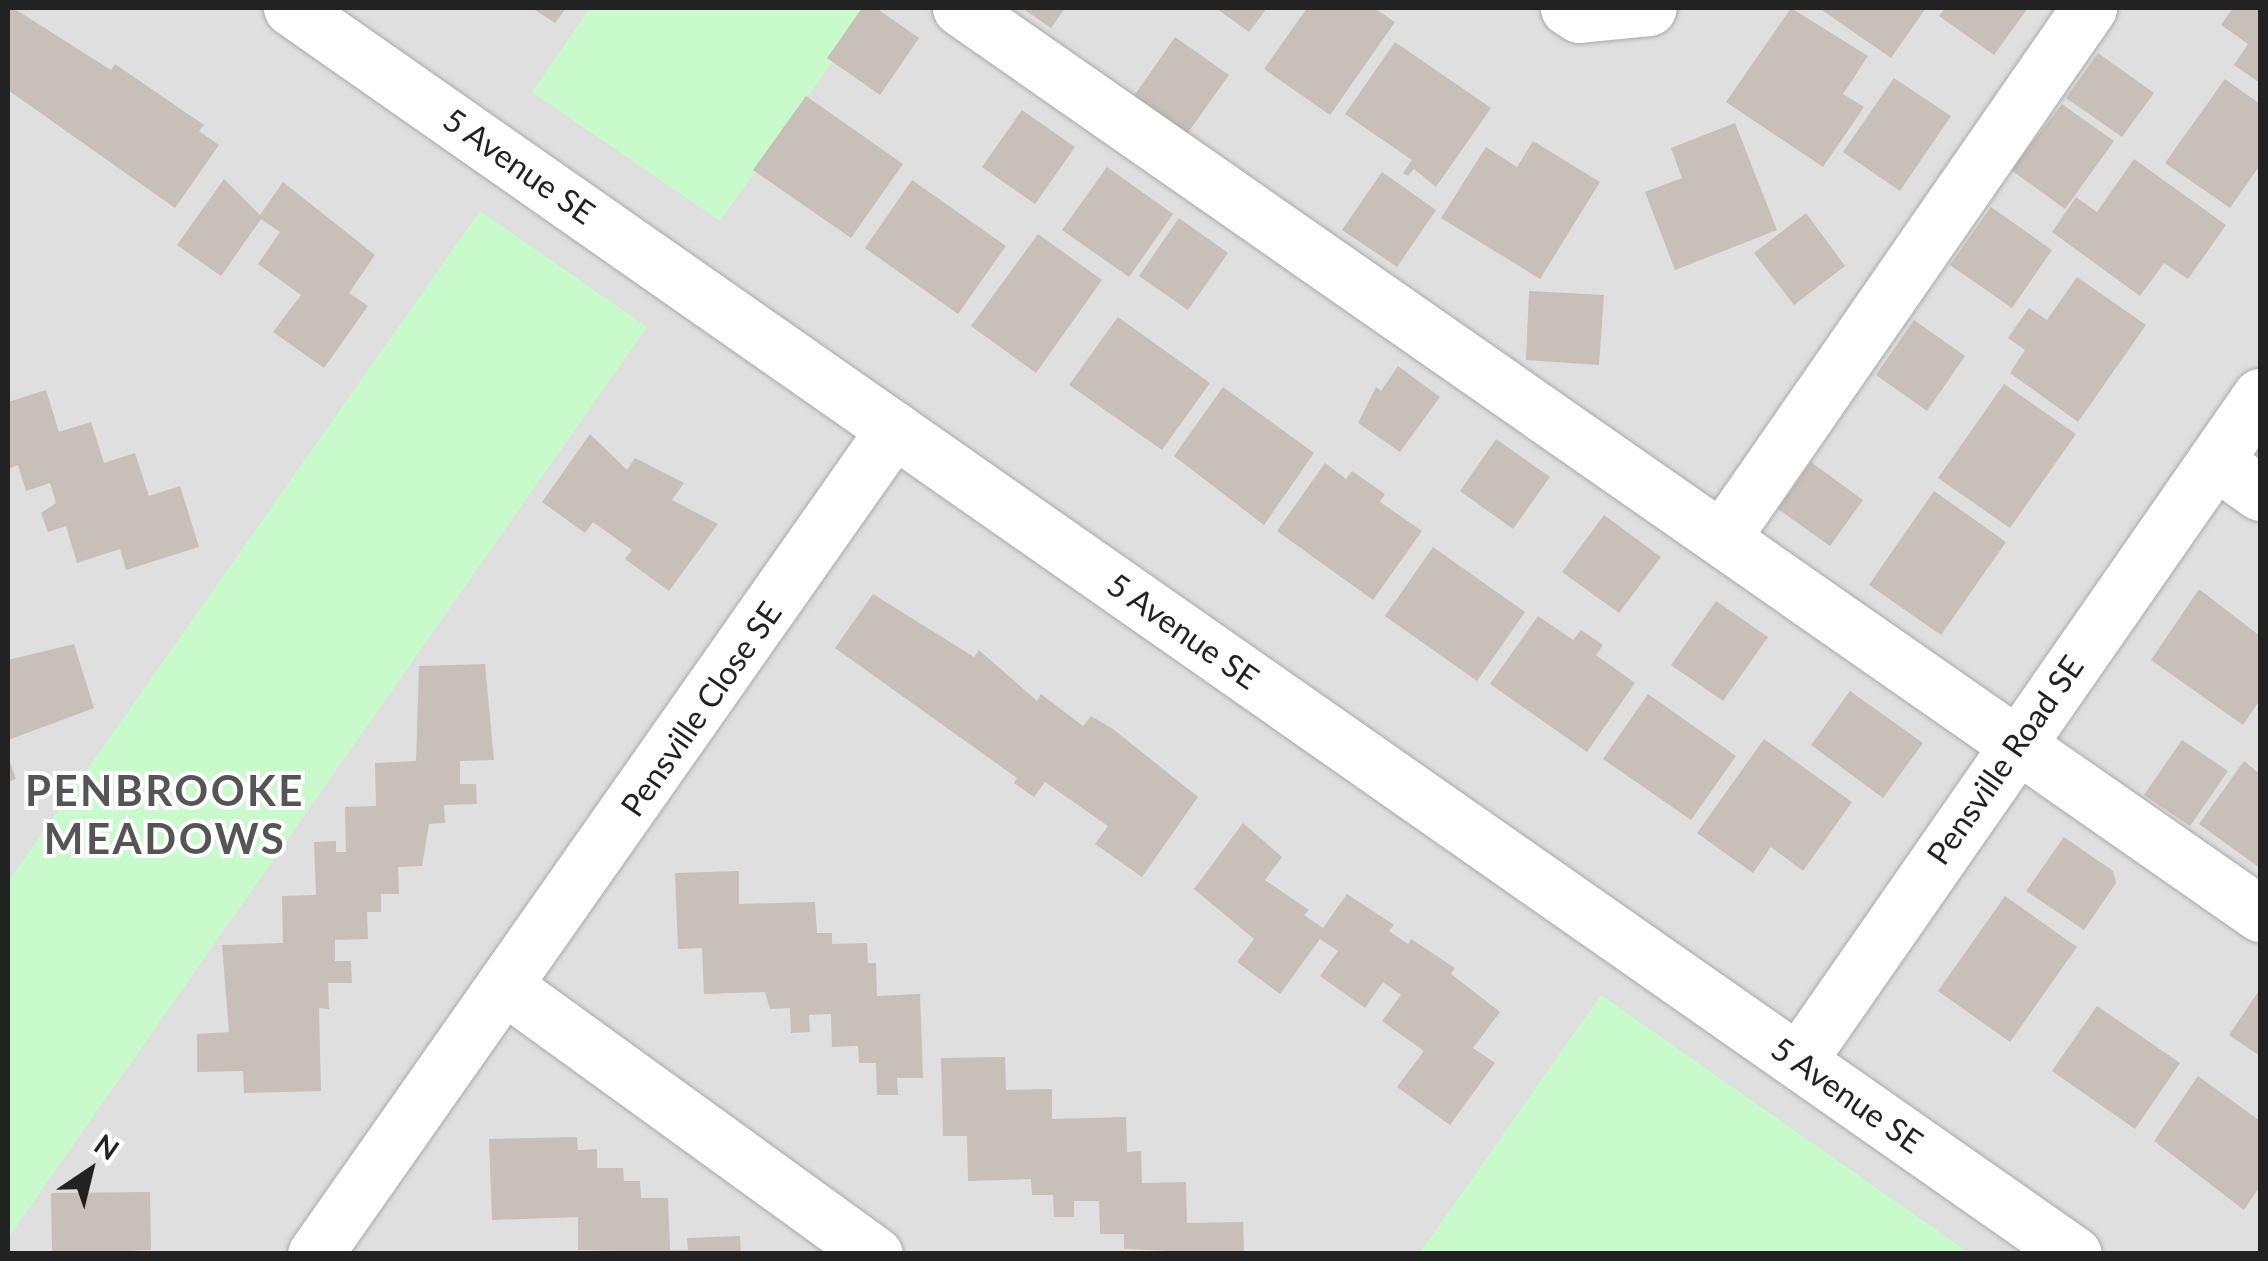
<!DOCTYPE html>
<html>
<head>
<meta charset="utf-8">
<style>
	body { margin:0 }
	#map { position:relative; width:2268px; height:1261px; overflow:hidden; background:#f2efe9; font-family:Lato,sans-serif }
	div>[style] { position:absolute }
	.residential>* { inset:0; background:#e0dfdf }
	.park>* { inset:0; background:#c8facc }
	.building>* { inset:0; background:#c7bfb8 }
	.roads { filter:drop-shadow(0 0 2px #a9a9a9) drop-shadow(0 0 2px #a9a9a9) }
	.minor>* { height:55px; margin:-27.5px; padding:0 27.5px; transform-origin:27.5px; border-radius:27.5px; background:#fff }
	span { translate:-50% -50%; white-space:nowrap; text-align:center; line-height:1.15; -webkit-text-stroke:8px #fff; paint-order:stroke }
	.street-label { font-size:32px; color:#222 }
	.district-label { font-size:42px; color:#555; font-weight:700; letter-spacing:2.5px }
	.frame { position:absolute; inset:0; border:10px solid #222; pointer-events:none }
	.north { position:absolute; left:40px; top:1121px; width:100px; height:100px; -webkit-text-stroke:8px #fff; paint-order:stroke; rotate:35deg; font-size:28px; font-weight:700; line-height:40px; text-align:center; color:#222 }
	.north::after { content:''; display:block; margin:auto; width:35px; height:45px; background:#222; clip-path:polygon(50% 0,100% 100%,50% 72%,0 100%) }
</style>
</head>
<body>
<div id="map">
	<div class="residential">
		<i style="clip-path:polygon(8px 8px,2260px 8px,2260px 1253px,8px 1253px)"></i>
	</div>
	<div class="park">
		<i style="clip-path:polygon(590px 8px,870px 8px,720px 221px,532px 92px)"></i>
		<i style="clip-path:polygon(480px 211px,647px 327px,8px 1238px,8px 882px)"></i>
		<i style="clip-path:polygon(1601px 995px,1969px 1253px,1420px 1253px)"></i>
	</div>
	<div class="building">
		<i style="clip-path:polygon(13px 8px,111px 70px,115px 64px,204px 125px,199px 131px,219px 145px,175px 208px,8px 90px,8px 9px)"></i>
		<i style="clip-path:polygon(532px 8px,566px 8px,555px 23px)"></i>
		<i style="clip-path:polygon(862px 8px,876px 8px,919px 38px,880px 95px,827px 58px)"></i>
		<i style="clip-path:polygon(1022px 8px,1065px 8px,1051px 28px)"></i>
		<i style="clip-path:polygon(1216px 8px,1267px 8px,1249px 32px)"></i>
		<i style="clip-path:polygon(1307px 8px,1374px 8px,1395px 22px,1330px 115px,1264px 69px)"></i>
		<i style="clip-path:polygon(1791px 8px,1868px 56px,1843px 94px,1864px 107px,1823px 167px,1726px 102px)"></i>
		<i style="clip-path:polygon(1819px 8px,1926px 8px,1891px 58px)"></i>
		<i style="clip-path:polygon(1945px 8px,2028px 8px,1994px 55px,1939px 16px)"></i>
		<i style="clip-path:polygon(2233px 8px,2260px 8px,2260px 83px,2234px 65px,2248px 44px,2221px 25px)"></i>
		<i style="clip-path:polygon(1175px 37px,1229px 75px,1187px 134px,1134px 96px)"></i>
		<i style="clip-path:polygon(1395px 42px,1491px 108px,1436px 187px,1414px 169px,1408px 176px,1403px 173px,1412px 160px,1345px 114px)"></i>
		<i style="clip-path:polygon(2098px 53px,2154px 93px,2122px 137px,2066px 98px)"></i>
		<i style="clip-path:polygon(1894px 78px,1951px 116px,1900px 191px,1843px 152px)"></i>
		<i style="clip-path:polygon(2225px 79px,2260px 104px,2260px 165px,2230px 208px,2165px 163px)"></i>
		<i style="clip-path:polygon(806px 96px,903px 164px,851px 238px,753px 170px)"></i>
		<i style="clip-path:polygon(2062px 104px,2114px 141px,2065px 209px,2011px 170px)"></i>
		<i style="clip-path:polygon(1022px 110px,1075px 147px,1035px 204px,982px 167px)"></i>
		<i style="clip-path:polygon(1735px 123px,1777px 230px,1675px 270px,1645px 192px,1682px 178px,1671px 148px)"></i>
		<i style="clip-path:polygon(1533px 141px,1600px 182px,1540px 279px,1441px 218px,1486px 147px,1517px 167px)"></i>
		<i style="clip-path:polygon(2134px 159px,2226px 225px,2188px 279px,2164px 263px,2140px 296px,2052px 232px,2076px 197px,2097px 212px)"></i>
		<i style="clip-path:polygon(1107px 167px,1173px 214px,1129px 277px,1062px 230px)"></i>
		<i style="clip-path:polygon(1382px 172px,1436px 210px,1397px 267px,1342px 230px)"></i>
		<i style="clip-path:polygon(224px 179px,260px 215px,283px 182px,375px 255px,349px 293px,368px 306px,324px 368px,273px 332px,301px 295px,258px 264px,280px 232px,261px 219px,221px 276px,177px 245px)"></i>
		<i style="clip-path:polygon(912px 180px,1006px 246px,958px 314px,865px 248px)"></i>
		<i style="clip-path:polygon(1991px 207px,2052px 250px,2012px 308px,1950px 265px)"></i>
		<i style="clip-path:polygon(1806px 213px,1845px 266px,1794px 305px,1754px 253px)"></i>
		<i style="clip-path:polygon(1179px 218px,1228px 253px,1188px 310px,1139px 276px)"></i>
		<i style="clip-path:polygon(1038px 234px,1102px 280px,1036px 373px,971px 326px)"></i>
		<i style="clip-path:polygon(2077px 277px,2146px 325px,2078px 422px,2010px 373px,2025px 350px,2008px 338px,2029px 308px,2047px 320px)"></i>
		<i style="clip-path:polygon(1529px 291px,1604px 295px,1599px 365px,1526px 360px)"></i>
		<i style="clip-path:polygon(1118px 317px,1210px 383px,1162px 450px,1069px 385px)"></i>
		<i style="clip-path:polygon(1914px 320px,1965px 356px,1927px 411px,1876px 375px)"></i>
		<i style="clip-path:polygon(1398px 366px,1440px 397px,1400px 452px,1358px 423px,1376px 387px,1381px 391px)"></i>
		<i style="clip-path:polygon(2004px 384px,2076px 434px,2010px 528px,1938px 478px)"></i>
		<i style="clip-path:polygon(1223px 387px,1314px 453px,1264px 525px,1174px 456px)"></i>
		<i style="clip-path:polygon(46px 390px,59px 432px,91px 422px,104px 463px,135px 453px,149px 496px,180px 486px,199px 547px,126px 570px,120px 549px,77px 563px,66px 526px,48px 532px,41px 513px,56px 503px,50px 483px,26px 491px,18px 465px,8px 469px,8px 402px)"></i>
		<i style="clip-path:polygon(590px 434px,627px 470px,635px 458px,684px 483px,672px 500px,718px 524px,669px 591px,625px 559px,632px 550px,593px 522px,585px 533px,542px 502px)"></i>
		<i style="clip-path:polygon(1496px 439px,1550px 477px,1513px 529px,1460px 491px)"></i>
		<i style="clip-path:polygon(1811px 462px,1863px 500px,1830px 546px,1778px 509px)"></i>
		<i style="clip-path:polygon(1325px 463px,1346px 479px,1352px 471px,1385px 494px,1380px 502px,1422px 531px,1373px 600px,1277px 531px)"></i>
		<i style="clip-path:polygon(1934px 491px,2006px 542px,1941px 635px,1869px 585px)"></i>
		<i style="clip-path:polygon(1604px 515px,1661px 557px,1619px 613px,1562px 572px)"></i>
		<i style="clip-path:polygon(1433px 547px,1525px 612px,1477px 681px,1385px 616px)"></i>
		<i style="clip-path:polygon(2199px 589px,2260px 636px,2260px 700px,2243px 725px,2151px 660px)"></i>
		<i style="clip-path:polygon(873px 594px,974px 657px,979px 650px,1037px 701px,1041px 694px,1083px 726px,1091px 716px,1113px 729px,1198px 797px,1142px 877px,1095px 844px,1108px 826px,1045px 782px,1034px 797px,1014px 783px,1017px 778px,835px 648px)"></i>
		<i style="clip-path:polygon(1716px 601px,1768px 637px,1723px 701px,1671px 665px)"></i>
		<i style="clip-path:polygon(1538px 616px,1573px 640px,1581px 630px,1603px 645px,1596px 655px,1635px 683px,1587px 752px,1490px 684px)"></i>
		<i style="clip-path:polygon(74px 644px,94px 708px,8px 740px,8px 660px)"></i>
		<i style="clip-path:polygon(485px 664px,494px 760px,460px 761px,460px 784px,476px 784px,477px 804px,444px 805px,445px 823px,429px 824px,422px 866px,398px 867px,399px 894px,381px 894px,381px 912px,367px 912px,368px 939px,335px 940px,335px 961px,351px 961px,352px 983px,328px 983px,329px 1009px,319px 1008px,321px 1091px,244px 1093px,243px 1071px,197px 1072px,197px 1034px,229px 1032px,222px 945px,283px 943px,282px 896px,316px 895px,314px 842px,336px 841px,336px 852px,346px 852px,345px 807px,376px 806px,375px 763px,416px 761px,419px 666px)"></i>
		<i style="clip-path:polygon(1850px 691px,1923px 743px,1883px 798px,1811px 745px)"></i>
		<i style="clip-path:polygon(1648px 694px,1736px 756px,1691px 820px,1603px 759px)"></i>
		<i style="clip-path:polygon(1764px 739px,1852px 802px,1803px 871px,1771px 847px,1753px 873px,1697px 833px)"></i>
		<i style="clip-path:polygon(2182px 740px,2228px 771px,2190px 826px,2144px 795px)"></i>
		<i style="clip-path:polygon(8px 756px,16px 779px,8px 782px)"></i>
		<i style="clip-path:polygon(2244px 761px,2260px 774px,2260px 868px,2199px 824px)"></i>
		<i style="clip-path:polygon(1243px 823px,1282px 857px,1265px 880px,1309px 910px,1304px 915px,1323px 928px,1347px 894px,1394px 925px,1389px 931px,1408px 944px,1411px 939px,1455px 968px,1451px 974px,1500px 1012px,1473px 1048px,1495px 1063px,1450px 1125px,1397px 1087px,1424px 1051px,1382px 1021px,1401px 995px,1383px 982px,1365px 1008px,1320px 976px,1338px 951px,1320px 939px,1280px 994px,1237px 962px,1254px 939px,1194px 889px)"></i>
		<i style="clip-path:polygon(2064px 837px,2113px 871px,2116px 883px,2084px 930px,2026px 891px)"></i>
		<i style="clip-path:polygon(739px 871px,739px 904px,815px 902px,817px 933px,832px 933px,832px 944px,867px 943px,868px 963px,876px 963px,877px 996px,920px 994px,923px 1078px,897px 1078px,898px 1095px,877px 1095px,876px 1063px,859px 1063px,858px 1046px,832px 1047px,831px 1014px,809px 1015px,810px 1032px,791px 1033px,790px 1008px,770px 1009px,765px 992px,704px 994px,702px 948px,678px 949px,675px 873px)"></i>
		<i style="clip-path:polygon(2005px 896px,2077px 947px,2010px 1042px,1938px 991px)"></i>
		<i style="clip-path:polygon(2260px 989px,2260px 1056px,2229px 1035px)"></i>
		<i style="clip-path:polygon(2097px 1006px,2180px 1063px,2135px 1129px,2052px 1071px)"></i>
		<i style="clip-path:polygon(1005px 1057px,1006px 1090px,1052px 1089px,1052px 1119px,1126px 1117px,1127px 1152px,1141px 1151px,1142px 1183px,1186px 1182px,1187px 1223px,1243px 1222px,1244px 1254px,1124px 1249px,1124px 1234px,1100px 1234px,1099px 1201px,1074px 1201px,1074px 1217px,1054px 1217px,1053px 1195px,1032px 1195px,1031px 1179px,968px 1181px,967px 1136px,943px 1136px,941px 1058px)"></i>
		<i style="clip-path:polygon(2198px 1076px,2260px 1121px,2260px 1186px,2244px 1210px,2154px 1141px)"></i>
		<i style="clip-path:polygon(577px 1137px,578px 1150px,597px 1149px,597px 1168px,623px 1168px,624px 1181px,640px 1181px,641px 1198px,668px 1198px,670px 1250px,688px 1250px,687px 1238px,740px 1236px,741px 1254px,578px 1250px,578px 1217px,492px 1220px,489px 1139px)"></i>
		<i style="clip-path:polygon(150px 1192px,151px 1250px,52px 1254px,51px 1193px)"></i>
	</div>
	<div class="roads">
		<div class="minor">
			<i style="left:291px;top:8px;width:2175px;rotate:34.95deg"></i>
			<i style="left:960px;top:8px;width:1585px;rotate:34.87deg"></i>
			<i style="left:1568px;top:8px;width:13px;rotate:32deg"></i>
			<i style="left:1579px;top:15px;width:70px;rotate:-5.7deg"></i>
			<i style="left:2215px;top:461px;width:55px;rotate:35.4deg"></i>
			<i style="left:1722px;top:538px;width:645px;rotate:-55.3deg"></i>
			<i style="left:507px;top:988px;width:454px;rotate:35.9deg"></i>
			<i style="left:1798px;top:1061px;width:810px;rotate:-55.21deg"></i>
			<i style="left:315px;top:1254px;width:1008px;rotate:-54.94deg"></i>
		</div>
	</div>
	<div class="street-label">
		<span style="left:519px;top:166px;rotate:35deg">5 Avenue SE</span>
		<span style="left:1183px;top:631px;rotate:35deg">5 Avenue SE</span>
		<span style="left:701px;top:709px;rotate:-55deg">Pensville Close SE</span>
		<span style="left:2005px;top:760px;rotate:-55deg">Pensville Road SE</span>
		<span style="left:1847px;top:1095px;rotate:35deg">5 Avenue SE</span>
	</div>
	<div class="district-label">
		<span style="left:165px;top:814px">PENBROOKE<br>MEADOWS</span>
	</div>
	<div class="frame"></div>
	<div class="north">N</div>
</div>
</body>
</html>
